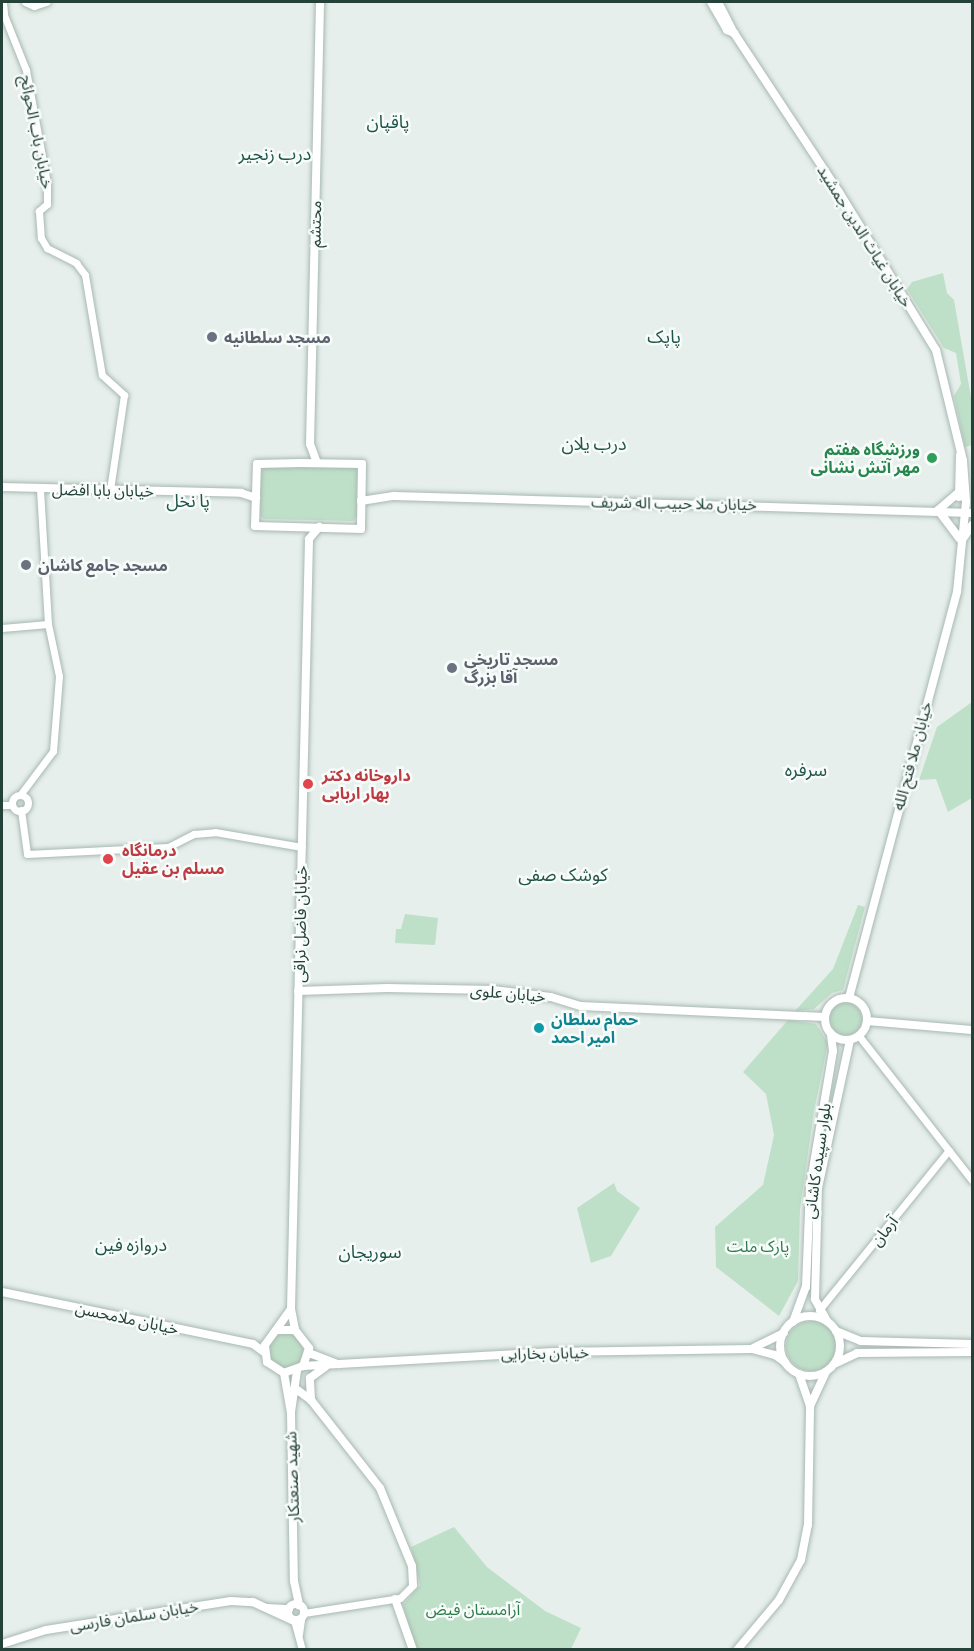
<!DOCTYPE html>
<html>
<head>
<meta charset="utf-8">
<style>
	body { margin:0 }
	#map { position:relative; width:974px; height:1651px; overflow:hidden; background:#e6efeb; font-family:Manrope,"Noto Sans Arabic",sans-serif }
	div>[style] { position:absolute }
	.green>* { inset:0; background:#bfe0c8 }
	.round { border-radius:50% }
	.roads { filter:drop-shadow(0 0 2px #a8b8b2) drop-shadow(0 0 2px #a8b8b2) }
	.tertiary>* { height:7px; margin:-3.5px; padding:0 3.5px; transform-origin:3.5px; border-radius:3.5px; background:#fff }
	.tertiary>.ring { margin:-3.5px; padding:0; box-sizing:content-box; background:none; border:7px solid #fff; border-radius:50% }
	.secondary>* { height:8px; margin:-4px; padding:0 4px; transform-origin:4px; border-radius:4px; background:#fff }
	.secondary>.ring { margin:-4px; padding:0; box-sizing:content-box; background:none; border:8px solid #fff; border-radius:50% }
	.dots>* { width:16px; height:16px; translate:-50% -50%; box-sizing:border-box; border:3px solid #f7fbf9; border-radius:50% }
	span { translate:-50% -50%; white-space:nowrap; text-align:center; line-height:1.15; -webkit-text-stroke:5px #f7fbf9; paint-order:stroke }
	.street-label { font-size:16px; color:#24423a }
	.worship-label { font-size:16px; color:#5b616d; font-weight:700 }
	.left { translate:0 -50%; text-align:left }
	.leisure-label { font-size:16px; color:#27864d; font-weight:700 }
	.right { translate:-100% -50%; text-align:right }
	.health-label { font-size:16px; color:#be3a42; font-weight:700 }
	.culture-label { font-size:16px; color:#0d838f; font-weight:700 }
	.park-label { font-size:16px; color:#2d7a4b }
	.neighbourhood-label { font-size:18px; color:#1f5548 }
	.frame { position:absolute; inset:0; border:3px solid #24423a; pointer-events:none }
</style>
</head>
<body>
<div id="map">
	<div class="green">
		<i style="clip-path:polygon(943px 273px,947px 293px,954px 300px,972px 403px,972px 445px,965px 447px,954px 396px,961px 384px,956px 353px,944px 348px,907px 289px,912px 282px)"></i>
		<i style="clip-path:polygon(265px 467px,355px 468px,358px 472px,357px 517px,353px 521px,264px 519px,260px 516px,261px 472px)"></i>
		<i style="clip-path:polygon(972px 702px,972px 798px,948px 812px,936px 779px,919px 780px,937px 727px)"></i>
		<i style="clip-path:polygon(858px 905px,865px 907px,843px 990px,832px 993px,814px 1009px,795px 1011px,833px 969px)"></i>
		<i style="clip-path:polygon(405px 914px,438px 918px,435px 945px,395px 943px,396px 929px,401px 929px)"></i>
		<i class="round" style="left:830px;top:1003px;width:32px;height:32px"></i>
		<i style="clip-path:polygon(788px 1020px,816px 1024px,828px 1043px,814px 1111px,800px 1209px,798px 1281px,779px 1316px,716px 1267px,715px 1227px,763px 1185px,774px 1135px,766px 1094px,743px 1072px)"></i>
		<i style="clip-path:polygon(614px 1183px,617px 1191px,640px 1208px,611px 1256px,591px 1263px,577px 1208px)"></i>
		<i class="round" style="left:786px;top:1321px;width:50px;height:50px"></i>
		<i class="round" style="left:269px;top:1334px;width:34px;height:34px"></i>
		<i style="clip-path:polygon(454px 1527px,487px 1567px,545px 1611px,581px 1628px,571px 1649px,416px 1649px,403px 1605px,420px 1585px,411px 1547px)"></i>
	</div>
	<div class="roads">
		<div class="tertiary">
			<i style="left:3px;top:2px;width:12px;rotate:85deg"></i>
			<i style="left:25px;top:2px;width:10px;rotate:24deg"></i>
			<i style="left:34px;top:6px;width:13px;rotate:-18deg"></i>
			<i style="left:2px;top:10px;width:65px;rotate:68.2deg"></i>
			<i style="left:26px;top:70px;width:115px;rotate:79.5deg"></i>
			<i style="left:47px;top:183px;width:21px;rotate:90deg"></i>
			<i style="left:47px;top:204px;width:11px;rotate:139deg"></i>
			<i style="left:39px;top:211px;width:27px;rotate:86deg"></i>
			<i style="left:41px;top:238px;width:12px;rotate:59deg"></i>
			<i style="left:47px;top:248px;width:33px;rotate:27deg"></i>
			<i style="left:76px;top:263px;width:15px;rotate:53deg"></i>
			<i style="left:85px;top:275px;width:101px;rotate:80.4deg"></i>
			<i style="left:102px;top:375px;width:30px;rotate:42deg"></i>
			<i style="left:124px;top:395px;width:96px;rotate:98.4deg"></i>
			<i style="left:2px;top:628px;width:46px;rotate:-5deg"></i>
			<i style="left:20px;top:795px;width:55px;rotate:-53.1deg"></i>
			<i style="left:53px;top:751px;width:75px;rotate:-85.4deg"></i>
			<i style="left:59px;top:676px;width:53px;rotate:-101.9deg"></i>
			<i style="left:48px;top:624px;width:136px;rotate:-93.4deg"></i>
			<i class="ring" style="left:12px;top:795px;width:9px;height:9px"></i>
			<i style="left:2px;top:805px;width:10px"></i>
			<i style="left:21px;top:810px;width:44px;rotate:82.2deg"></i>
			<i style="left:27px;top:854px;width:141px;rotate:-2.8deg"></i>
			<i style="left:168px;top:847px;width:29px;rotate:-27deg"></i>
			<i style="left:194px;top:834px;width:21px;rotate:-5deg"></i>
			<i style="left:215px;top:832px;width:88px;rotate:9.8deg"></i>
			<i style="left:859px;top:1036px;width:183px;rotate:51.9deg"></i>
			<i style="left:819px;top:1310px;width:206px;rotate:-50.9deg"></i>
			<i style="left:304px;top:1613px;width:97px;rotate:-8.9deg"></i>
			<i style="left:400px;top:1598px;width:18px;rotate:-45deg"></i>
			<i style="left:294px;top:1620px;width:31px;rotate:75deg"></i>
			<i style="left:299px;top:1634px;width:15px;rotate:-82deg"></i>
		</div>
		<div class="secondary">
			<i style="left:711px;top:2px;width:32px;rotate:60deg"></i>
			<i style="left:727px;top:30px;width:8px;rotate:23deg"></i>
			<i style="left:718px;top:2px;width:35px;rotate:63deg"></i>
			<i style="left:734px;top:33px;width:191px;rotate:56.6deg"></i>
			<i style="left:839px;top:192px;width:185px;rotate:58.5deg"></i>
			<i style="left:936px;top:350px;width:114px;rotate:76.3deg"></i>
			<i style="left:963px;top:461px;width:41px;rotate:85.8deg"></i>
			<i style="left:966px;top:502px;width:90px;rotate:95.7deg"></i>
			<i style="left:957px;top:592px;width:420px;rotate:104.9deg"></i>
			<i style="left:301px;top:463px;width:61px;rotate:0.9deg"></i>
			<i style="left:362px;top:464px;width:65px;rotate:90.9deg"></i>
			<i style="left:361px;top:529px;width:106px;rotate:-178.4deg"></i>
			<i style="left:255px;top:526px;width:62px;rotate:-88.2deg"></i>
			<i style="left:257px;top:464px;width:44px;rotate:-1.3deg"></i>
			<i style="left:317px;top:463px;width:20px;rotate:-110deg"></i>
			<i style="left:310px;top:444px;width:442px;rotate:-88.7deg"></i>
			<i style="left:2px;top:487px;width:239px;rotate:1.4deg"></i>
			<i style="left:241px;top:493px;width:16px;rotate:18deg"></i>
			<i style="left:959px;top:492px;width:28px;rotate:139deg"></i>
			<i style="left:938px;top:510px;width:36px;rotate:53deg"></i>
			<i style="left:959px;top:497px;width:42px;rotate:-88.6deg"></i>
			<i style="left:361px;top:501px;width:33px;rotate:-9deg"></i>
			<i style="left:394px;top:496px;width:578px;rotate:1.68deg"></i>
			<i style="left:962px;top:540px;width:18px;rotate:-56deg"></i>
			<i style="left:298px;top:991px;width:89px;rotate:-1.9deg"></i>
			<i style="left:387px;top:988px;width:106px;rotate:1.1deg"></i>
			<i style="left:493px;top:990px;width:58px;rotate:6.9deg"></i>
			<i style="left:551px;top:997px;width:31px;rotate:17deg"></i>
			<i style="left:581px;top:1006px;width:244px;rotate:2.6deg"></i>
			<i class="ring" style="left:825px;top:998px;width:34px;height:34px"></i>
			<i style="left:867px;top:1021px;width:105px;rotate:4.9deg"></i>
			<i style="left:2px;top:1292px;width:256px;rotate:11.7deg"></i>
			<i style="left:253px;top:1344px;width:14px;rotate:36deg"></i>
			<i style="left:291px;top:1309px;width:770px;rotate:-88.66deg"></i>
			<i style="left:309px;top:539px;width:16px;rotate:-50deg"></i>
			<i class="ring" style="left:780px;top:1316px;width:52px;height:52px"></i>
			<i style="left:827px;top:1321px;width:25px;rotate:-119deg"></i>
			<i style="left:815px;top:1299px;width:111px;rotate:-88.5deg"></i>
			<i style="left:818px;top:1188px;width:151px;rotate:-77.8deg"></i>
			<i style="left:793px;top:1322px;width:37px;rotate:-70deg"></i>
			<i style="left:806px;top:1287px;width:100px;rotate:-87.7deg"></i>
			<i style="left:810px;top:1187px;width:138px;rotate:-80.4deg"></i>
			<i style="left:833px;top:1051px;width:17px;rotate:-97deg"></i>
			<i style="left:278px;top:1330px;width:17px"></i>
			<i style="left:295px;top:1330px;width:23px;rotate:52deg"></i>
			<i style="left:309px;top:1348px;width:19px;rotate:108deg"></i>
			<i style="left:303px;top:1366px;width:20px;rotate:160deg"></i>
			<i style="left:284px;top:1373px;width:20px;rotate:-147deg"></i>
			<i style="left:267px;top:1362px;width:17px;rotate:-97deg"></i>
			<i style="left:265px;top:1345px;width:44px;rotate:-54.2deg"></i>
			<i style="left:291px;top:1309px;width:21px;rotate:79deg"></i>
			<i style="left:836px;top:1331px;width:27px;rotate:22deg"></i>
			<i style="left:861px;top:1341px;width:111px;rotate:1.5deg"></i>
			<i style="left:753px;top:1348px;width:34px;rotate:-26deg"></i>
			<i style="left:309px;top:1353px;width:31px;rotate:21deg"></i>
			<i style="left:836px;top:1363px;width:23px;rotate:-25deg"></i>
			<i style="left:857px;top:1353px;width:115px;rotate:-0.5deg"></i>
			<i style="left:303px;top:1366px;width:251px;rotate:-3.2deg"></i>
			<i style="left:554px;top:1352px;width:198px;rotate:-0.9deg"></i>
			<i style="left:752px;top:1349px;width:24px;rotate:15deg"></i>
			<i style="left:775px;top:1355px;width:12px;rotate:35deg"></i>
			<i style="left:284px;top:1373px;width:41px;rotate:80.1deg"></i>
			<i style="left:291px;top:1413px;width:168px;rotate:89deg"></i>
			<i style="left:294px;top:1581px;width:25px;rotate:78deg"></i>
			<i style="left:799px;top:1374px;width:34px;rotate:71deg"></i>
			<i style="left:810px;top:1406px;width:38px;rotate:-65deg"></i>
			<i style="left:296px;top:1389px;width:19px;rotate:36deg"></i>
			<i style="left:311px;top:1400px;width:112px;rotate:51.9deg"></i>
			<i style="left:380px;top:1488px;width:84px;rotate:67.7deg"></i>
			<i style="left:412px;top:1566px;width:19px;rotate:87deg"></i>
			<i style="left:311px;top:1400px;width:22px;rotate:-93deg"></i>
			<i style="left:310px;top:1378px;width:19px;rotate:-36deg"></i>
			<i style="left:291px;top:1412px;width:41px;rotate:-81.7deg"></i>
			<i style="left:395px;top:1599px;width:54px;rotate:70.6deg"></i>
			<i class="ring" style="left:288px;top:1604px;width:8px;height:8px"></i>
			<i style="left:267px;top:1608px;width:22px;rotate:3deg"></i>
			<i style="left:2px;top:1644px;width:46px;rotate:-17.7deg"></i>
			<i style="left:46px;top:1630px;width:187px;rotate:-8.9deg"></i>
			<i style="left:231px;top:1601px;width:22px;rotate:3deg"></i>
			<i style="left:253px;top:1602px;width:43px;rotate:24.8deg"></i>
			<i style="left:737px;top:1650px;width:65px;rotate:-50deg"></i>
			<i style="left:779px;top:1600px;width:46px;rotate:-61.2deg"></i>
			<i style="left:801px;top:1560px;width:36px;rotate:-79deg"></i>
			<i style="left:808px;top:1525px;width:119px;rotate:-89deg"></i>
		</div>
	</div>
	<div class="dots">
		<i style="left:212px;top:337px;background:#6b7280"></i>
		<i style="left:932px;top:458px;background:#2e9e5b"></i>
		<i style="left:26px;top:565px;background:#6b7280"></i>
		<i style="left:452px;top:668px;background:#6b7280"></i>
		<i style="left:308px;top:784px;background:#e0444e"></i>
		<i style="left:108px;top:859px;background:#e0444e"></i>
		<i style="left:539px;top:1028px;background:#0f9aa8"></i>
	</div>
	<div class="street-label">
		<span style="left:37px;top:132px;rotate:79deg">خیابان باب الحوائج</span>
		<span style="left:315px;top:224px;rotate:-89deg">محتشم</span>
		<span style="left:865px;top:236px;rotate:58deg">خیابان غیاث الدین جمشید</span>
		<span style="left:103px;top:490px;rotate:1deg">خیابان بابا افضل</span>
		<span style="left:674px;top:503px;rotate:1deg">خیابان ملا حبیب اله شریف</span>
		<span style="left:912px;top:756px;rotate:-75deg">خیابان ملا فتح الله</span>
		<span style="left:300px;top:924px;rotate:-89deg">خیابان فاضل نراقی</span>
		<span style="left:508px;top:993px;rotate:5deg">خیابان علوی</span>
		<span style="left:817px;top:1161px;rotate:-82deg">بلوار سپیده کاشانی</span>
		<span style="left:884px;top:1231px;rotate:-52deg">آرمان</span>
		<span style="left:127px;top:1318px;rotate:12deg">خیابان ملامحسن</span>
		<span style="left:545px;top:1353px;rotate:-1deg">خیابان بخارایی</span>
		<span style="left:292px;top:1477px;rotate:-92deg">شهید صنعتکار</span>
		<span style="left:134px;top:1616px;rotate:-9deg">خیابان سلمان فارسی</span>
	</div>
	<div class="worship-label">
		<span class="left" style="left:224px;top:337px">مسجد سلطانیه</span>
		<span class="left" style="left:38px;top:565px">مسجد جامع کاشان</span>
		<span class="left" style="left:464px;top:668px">مسجد تاریخی<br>آقا بزرگ</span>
	</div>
	<div class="leisure-label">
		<span class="right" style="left:920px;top:458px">ورزشگاه هفتم<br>مهر آتش نشانی</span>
	</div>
	<div class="health-label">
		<span class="left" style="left:322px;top:784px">داروخانه دکتر<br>بهار اربابی</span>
		<span class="left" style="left:122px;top:859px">درمانگاه<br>مسلم بن عقیل</span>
	</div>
	<div class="culture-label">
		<span class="left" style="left:551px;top:1028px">حمام سلطان<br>امیر احمد</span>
	</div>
	<div class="park-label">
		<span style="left:758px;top:1246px">پارک ملت</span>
		<span style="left:473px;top:1609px">آرامستان فیض</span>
	</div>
	<div class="neighbourhood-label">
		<span style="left:388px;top:121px">پاقپان</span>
		<span style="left:275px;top:153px">درب زنجیر</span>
		<span style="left:664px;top:336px">پاپک</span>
		<span style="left:594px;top:443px">درب یلان</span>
		<span style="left:188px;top:500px">پا نخل</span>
		<span style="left:806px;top:769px">سرفره</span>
		<span style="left:563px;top:874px">کوشک صفی</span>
		<span style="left:131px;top:1244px">دروازه فین</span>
		<span style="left:370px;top:1251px">سوریجان</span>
	</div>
	<div class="frame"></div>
</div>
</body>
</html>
